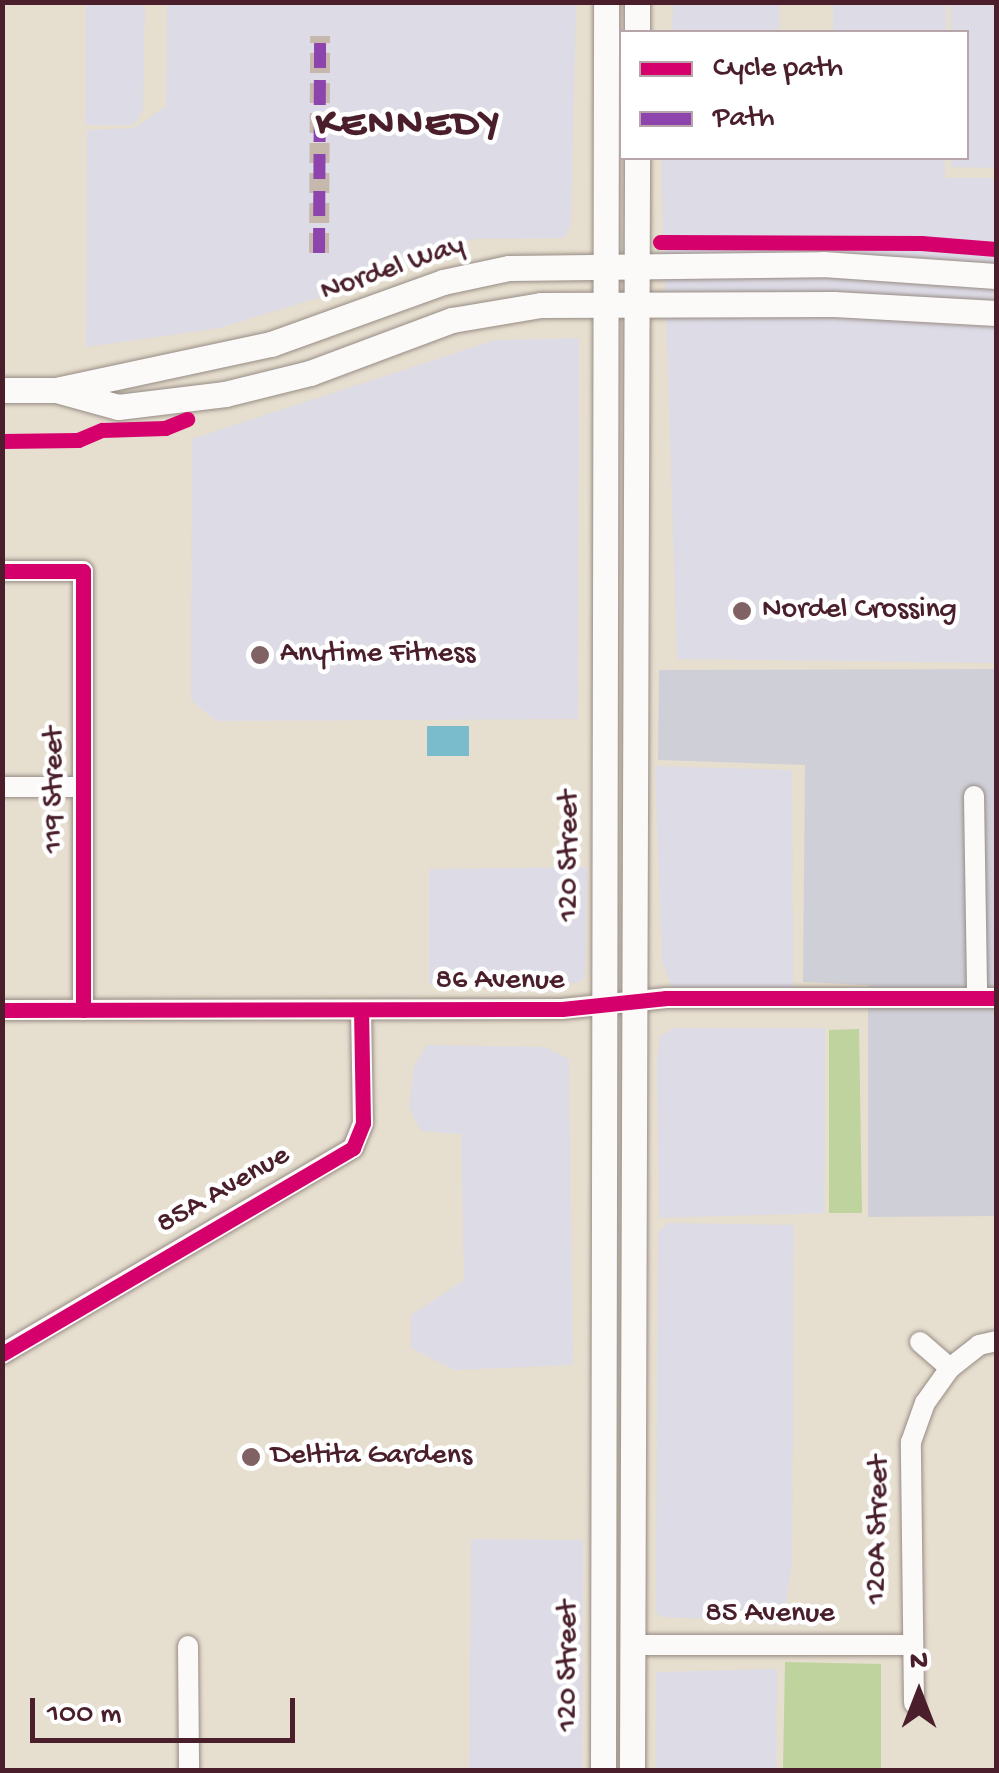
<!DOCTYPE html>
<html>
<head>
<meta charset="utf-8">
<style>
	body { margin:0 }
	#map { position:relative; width:999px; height:1773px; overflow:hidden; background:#e6dece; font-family:"Gochi Hand",sans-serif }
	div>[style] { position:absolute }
	.built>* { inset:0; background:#dddbe6 }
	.industrial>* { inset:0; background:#cfcfd7 }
	.green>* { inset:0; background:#bed39e }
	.water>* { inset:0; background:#7abbcc }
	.minor-tunnel>* { height:20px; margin-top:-10px; transform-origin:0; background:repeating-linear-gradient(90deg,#c7b8ad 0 20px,transparent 0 30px) }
	.roads { filter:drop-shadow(0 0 2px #978c86) drop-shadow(0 0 2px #978c86) }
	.minor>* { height:20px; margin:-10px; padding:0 10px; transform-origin:10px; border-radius:10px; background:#fbfaf8 }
	.major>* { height:25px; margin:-12.5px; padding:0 12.5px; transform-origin:12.5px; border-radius:12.5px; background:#fbfaf8 }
	.quiet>* { height:12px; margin-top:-6px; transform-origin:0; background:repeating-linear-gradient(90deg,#8e44ad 0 25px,transparent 0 37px) }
	.cycleway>* { height:15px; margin:-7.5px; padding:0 7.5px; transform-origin:7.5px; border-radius:7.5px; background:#d6006c }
	.dots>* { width:28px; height:28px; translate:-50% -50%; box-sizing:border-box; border:5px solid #fff; border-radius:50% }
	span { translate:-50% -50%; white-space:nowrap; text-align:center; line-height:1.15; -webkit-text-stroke:9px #fff; paint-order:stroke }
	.street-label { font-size:30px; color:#4a1f2b }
	.poi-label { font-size:30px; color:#4a1f2b }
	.left { translate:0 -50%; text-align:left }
	.district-label { font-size:40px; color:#4a1f2b; font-weight:700; letter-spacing:2.5px }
	.frame { position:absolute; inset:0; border:5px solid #4a1f2b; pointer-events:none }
	.legend { position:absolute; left:619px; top:30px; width:350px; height:130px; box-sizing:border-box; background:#fff; border:2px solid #b7a5aa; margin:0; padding:12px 18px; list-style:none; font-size:30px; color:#4a1f2b }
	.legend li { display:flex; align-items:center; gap:20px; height:50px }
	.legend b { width:50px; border:2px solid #b7a5aa }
	.north { position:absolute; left:869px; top:1643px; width:100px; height:100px; -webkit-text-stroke:8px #fff; paint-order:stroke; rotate:0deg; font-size:28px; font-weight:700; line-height:40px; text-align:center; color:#4a1f2b }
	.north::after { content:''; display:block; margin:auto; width:35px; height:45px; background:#4a1f2b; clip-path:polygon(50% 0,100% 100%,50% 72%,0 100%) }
	.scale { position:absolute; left:30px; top:1698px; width:265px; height:45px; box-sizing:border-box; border:5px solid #4a1f2b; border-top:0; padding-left:12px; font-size:30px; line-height:35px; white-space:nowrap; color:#4a1f2b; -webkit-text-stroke:8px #fff; paint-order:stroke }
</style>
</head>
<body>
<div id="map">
	<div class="built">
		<i style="clip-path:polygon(673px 2px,780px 3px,779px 32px,672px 32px)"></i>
		<i style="clip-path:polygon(86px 3px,145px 3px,143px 110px,134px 125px,85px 125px)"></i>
		<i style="clip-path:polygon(167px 3px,576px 3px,571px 226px,564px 238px,475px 239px,420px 253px,359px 285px,220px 328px,86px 347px,87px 130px,135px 128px,166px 106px)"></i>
		<i style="clip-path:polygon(833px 3px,946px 3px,946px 32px,833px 32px)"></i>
		<i style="clip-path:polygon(951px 3px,996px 3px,996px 168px,951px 167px,951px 158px,966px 158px,966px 32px,951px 32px)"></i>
		<i style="clip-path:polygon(661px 158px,945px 158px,945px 178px,996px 178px,996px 663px,677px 659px)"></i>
		<i style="clip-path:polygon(579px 338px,578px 719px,216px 721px,191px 700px,192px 439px,495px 340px)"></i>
		<i style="clip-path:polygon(655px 766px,792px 770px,793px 988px,672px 988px,662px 961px)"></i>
		<i style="clip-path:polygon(587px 867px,585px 978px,577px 983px,429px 985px,429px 869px)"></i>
		<i style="clip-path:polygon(674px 1028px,825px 1028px,824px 1213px,659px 1218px,657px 1059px,660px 1036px)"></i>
		<i style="clip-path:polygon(427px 1045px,545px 1047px,569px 1059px,573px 1365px,454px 1370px,411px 1348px,411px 1315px,464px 1280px,461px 1134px,421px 1131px,409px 1107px,414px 1067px)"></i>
		<i style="clip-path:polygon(667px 1223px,794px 1225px,792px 1563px,784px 1615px,775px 1622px,662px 1617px,656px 1612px,658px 1233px)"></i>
		<i style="clip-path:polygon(471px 1539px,583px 1540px,582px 1770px,469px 1770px)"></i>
		<i style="clip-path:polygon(777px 1669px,776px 1770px,656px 1770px,656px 1672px)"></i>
	</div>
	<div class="industrial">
		<i style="clip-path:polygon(996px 669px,996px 1216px,868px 1217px,868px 985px,803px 982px,805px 765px,658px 760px,659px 670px)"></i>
	</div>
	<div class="green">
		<i style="clip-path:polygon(859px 1029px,862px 1213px,829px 1213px,829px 1030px)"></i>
		<i style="clip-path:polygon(785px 1662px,881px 1664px,881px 1770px,783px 1770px)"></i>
	</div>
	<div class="water">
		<i style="clip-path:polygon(427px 726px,469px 726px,469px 756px,427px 756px)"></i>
	</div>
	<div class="minor-tunnel">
		<i style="left:319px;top:253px;width:217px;rotate:-89.7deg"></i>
	</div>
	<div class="roads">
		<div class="minor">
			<i style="left:2px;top:571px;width:81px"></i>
			<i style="left:83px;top:571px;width:439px;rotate:90deg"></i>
			<i style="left:2px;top:787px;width:81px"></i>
			<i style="left:974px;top:796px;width:202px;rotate:89.1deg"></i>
			<i style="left:2px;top:1010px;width:560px;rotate:-0.1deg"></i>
			<i style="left:562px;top:1009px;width:105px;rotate:-6deg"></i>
			<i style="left:666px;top:998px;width:330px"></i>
			<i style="left:920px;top:1342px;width:40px;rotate:41deg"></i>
			<i style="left:2px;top:1354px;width:407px;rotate:-30.4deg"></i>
			<i style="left:353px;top:1148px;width:27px;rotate:-68deg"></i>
			<i style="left:363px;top:1123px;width:113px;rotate:-91deg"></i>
			<i style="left:631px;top:1645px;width:277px"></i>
			<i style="left:188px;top:1646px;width:124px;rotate:89.5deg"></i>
			<i style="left:914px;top:1703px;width:261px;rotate:-90.7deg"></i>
			<i style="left:911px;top:1442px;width:41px;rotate:-70.3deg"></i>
			<i style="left:925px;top:1403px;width:43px;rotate:-54.5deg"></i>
			<i style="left:950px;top:1368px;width:37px;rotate:-38deg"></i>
			<i style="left:979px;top:1345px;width:17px;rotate:-13deg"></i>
		</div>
		<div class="major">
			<i style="left:637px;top:32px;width:30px;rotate:-90deg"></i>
			<i style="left:2px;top:390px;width:54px"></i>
			<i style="left:56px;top:390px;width:64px;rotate:15.3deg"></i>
			<i style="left:118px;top:407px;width:108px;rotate:-6.9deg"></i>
			<i style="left:225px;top:394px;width:88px;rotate:-13.9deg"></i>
			<i style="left:310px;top:373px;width:152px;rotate:-20.5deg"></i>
			<i style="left:452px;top:320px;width:90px;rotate:-9.6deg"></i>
			<i style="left:541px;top:305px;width:293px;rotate:-0.2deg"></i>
			<i style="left:834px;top:304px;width:162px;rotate:3.2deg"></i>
			<i style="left:56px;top:390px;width:220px;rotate:-12.1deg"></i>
			<i style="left:271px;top:344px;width:183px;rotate:-19.8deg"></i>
			<i style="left:443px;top:282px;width:67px;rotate:-12deg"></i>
			<i style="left:509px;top:268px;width:314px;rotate:-0.7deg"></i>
			<i style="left:823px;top:264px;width:173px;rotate:4deg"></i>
			<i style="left:603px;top:1770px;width:1768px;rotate:-89.9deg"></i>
			<i style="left:632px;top:1770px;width:1612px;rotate:-89.82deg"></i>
		</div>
	</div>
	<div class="quiet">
		<i style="left:319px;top:253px;width:217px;rotate:-89.7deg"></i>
	</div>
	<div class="cycleway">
		<i style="left:660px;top:242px;width:261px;rotate:0.2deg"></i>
		<i style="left:921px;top:243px;width:75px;rotate:4.6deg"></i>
		<i style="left:2px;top:441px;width:76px;rotate:-0.8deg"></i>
		<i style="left:78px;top:440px;width:26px;rotate:-23deg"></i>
		<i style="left:102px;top:430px;width:63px;rotate:-1.8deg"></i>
		<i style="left:165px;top:428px;width:24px;rotate:-22deg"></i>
		<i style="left:2px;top:571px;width:81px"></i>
		<i style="left:83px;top:571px;width:439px;rotate:90deg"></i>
		<i style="left:2px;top:1010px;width:560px;rotate:-0.1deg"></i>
		<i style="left:562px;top:1009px;width:105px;rotate:-6deg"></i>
		<i style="left:666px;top:998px;width:330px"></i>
		<i style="left:2px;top:1354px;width:407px;rotate:-30.4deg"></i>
		<i style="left:353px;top:1148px;width:27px;rotate:-68deg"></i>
		<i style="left:363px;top:1123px;width:113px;rotate:-91deg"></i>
	</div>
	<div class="dots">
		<i style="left:742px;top:611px;background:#816264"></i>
		<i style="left:260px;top:655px;background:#816264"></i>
		<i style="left:251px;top:1457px;background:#816264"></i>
	</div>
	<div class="street-label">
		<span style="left:393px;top:270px;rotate:-19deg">Nordel Way</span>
		<span style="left:56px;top:790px;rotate:-90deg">119 Street</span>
		<span style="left:571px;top:856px;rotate:-90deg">120 Street</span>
		<span style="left:500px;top:982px">86 Avenue</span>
		<span style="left:224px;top:1191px;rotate:-30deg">85A Avenue</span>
		<span style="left:880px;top:1530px;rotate:-89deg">120A Street</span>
		<span style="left:770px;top:1615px">85 Avenue</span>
		<span style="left:570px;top:1666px;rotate:-90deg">120 Street</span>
	</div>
	<div class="poi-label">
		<span class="left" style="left:762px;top:611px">Nordel Crossing</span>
		<span class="left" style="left:280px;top:655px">Anytime Fitness</span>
		<span class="left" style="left:271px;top:1457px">Deltita Gardens</span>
	</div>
	<div class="district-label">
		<span style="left:409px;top:126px">KENNEDY</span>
	</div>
	<div class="frame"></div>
	<ul class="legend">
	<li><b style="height:12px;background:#d6006c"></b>Cycle path</li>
	<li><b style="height:12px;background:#8e44ad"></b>Path</li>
	</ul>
	<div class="north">N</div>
	<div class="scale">100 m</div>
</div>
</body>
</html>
